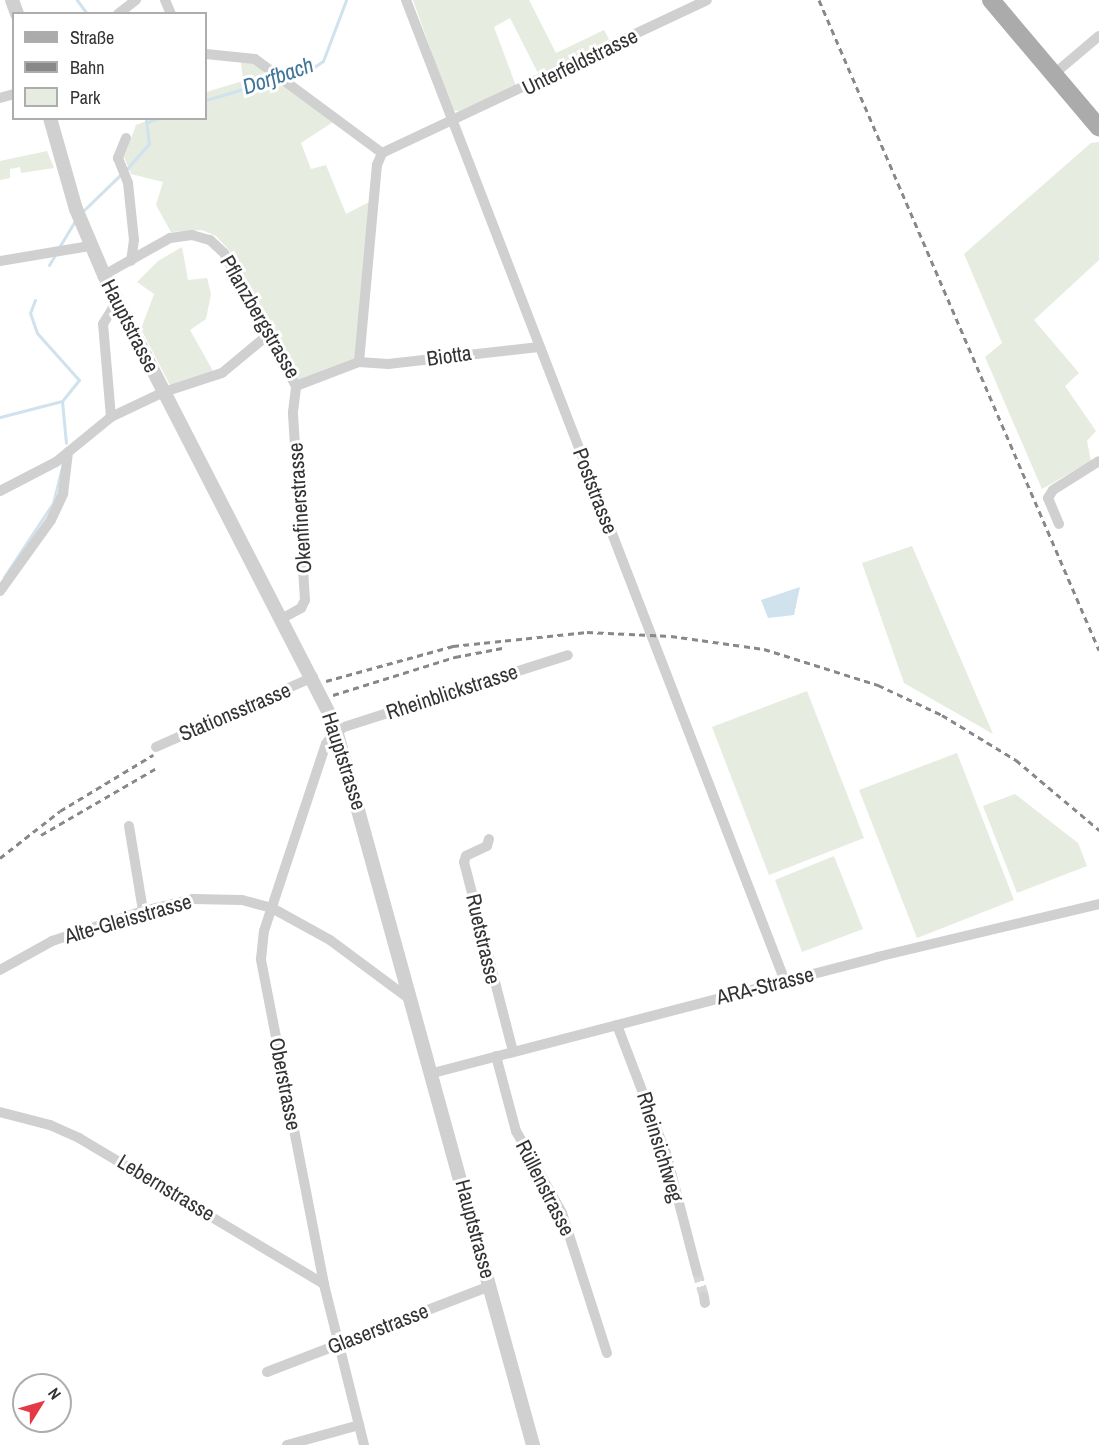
<!DOCTYPE html>
<html>
<head>
<meta charset="utf-8">
<style>
	body { margin:0 }
	#map { position:relative; width:1099px; height:1445px; overflow:hidden; background:#fff; font-family:"Archivo Narrow",sans-serif }
	div>[style] { position:absolute }
	.green>* { inset:0; background:#e6ecdf }
	.water>* { inset:0; background:#cfe2ee }
	.stream>* { height:3px; margin:-1.5px; padding:0 1.5px; transform-origin:1.5px; border-radius:1.5px; background:#cfe2ee }
	.minor-tunnel>* { height:10px; margin-top:-5px; transform-origin:0; background:repeating-linear-gradient(90deg,#d6d6d6 0 10px,transparent 0 15px) }
	.minor>* { height:10px; margin:-5px; padding:0 5px; transform-origin:5px; border-radius:5px; background:#d0d0d0 }
	.tertiary>* { height:14px; margin:-7px; padding:0 7px; transform-origin:7px; border-radius:7px; background:#d0d0d0 }
	.primary>* { height:18px; margin:-9px; padding:0 9px; transform-origin:9px; border-radius:9px; background:#ababab }
	.rail>* { height:3px; margin-top:-1.5px; transform-origin:0; background:repeating-linear-gradient(90deg,#888 0 6px,transparent 0 10.5px) }
	span { translate:-50% -50%; white-space:nowrap; text-align:center; line-height:1.15; -webkit-text-stroke:6px #fff; paint-order:stroke }
	.street-label { font-size:21px; color:#333 }
	.water-label { font-size:22px; color:#3f7597; font-style:italic }
	.legend { position:absolute; left:12px; top:12px; width:195px; height:108px; box-sizing:border-box; background:#fff; border:2px solid #adadad; margin:0; padding:8px 10px; list-style:none; font-size:18px; color:#333 }
	.legend li { display:flex; align-items:center; gap:12px; height:30px }
	.legend b { width:30px; border:2px solid #adadad }
	.north { position:absolute; left:12px; top:1373px; width:60px; height:60px; box-sizing:border-box; background:#fff; border:2px solid #adadad; border-radius:50%; rotate:53deg; font-size:16px; font-weight:700; line-height:24px; text-align:center; color:#333 }
	.north::after { content:''; display:block; margin:auto; width:21px; height:27px; background:#e63946; clip-path:polygon(50% 0,100% 100%,50% 72%,0 100%) }
</style>
</head>
<body>
<div id="map">
	<div class="green">
		<i style="clip-path:polygon(413px 0,529px 0,556px 53px,604px 30px,609px 39px,598px 48px,539px 75px,510px 18px,494px 27px,516px 86px,459px 111px,452px 110px)"></i>
		<i style="clip-path:polygon(255px 59px,339px 118px,301px 143px,311px 169px,326px 165px,346px 214px,373px 200px,359px 362px,296px 386px,229px 250px,216px 236px,202px 230px,171px 232px,156px 205px,163px 182px,131px 174px,124px 157px,136px 125px,152px 119px,206px 118px,206px 92px,243px 81px,241px 63px)"></i>
		<i style="clip-path:polygon(1099px 142px,1099px 260px,1034px 320px,1079px 373px,1065px 386px,1096px 431px,1087px 441px,1091px 461px,1042px 489px,985px 357px,1002px 343px,964px 254px,1091px 143px)"></i>
		<i style="clip-path:polygon(47px 151px,54px 168px,21px 173px,20px 167px,10px 169px,10px 178px,0 180px,0 161px)"></i>
		<i style="clip-path:polygon(182px 247px,188px 280px,207px 278px,211px 294px,206px 319px,190px 330px,213px 371px,171px 387px,141px 329px,154px 294px,137px 282px,158px 261px)"></i>
		<i style="clip-path:polygon(912px 546px,993px 734px,904px 683px,862px 563px)"></i>
		<i style="clip-path:polygon(807px 691px,864px 838px,769px 875px,712px 727px)"></i>
		<i style="clip-path:polygon(957px 753px,1014px 900px,917px 938px,859px 790px)"></i>
		<i style="clip-path:polygon(1015px 794px,1078px 843px,1087px 866px,1017px 893px,983px 806px)"></i>
		<i style="clip-path:polygon(834px 856px,863px 929px,802px 952px,775px 880px)"></i>
	</div>
	<div class="water">
		<i style="clip-path:polygon(800px 587px,794px 615px,768px 618px,761px 600px)"></i>
	</div>
	<div class="stream">
		<i style="left:77px;top:0;width:17px;rotate:54deg"></i>
		<i style="left:285px;top:77px;width:26px;rotate:-16deg"></i>
		<i style="left:310px;top:70px;width:16px;rotate:-35deg"></i>
		<i style="left:323px;top:61px;width:65px;rotate:-69.3deg"></i>
		<i style="left:206px;top:100px;width:73px;rotate:-16.7deg"></i>
		<i style="left:148px;top:122px;width:11px;rotate:-22deg"></i>
		<i style="left:126px;top:170px;width:35px;rotate:-49deg"></i>
		<i style="left:149px;top:144px;width:26px;rotate:-97deg"></i>
		<i style="left:83px;top:211px;width:53px;rotate:-44.2deg"></i>
		<i style="left:58px;top:249px;width:33px;rotate:-59deg"></i>
		<i style="left:49px;top:265px;width:12px;rotate:-59deg"></i>
		<i style="left:62px;top:401px;width:42px;rotate:84.6deg"></i>
		<i style="left:0;top:417px;width:64px;rotate:-14.5deg"></i>
		<i style="left:62px;top:401px;width:27px;rotate:-51deg"></i>
		<i style="left:79px;top:380px;width:63px;rotate:-131.8deg"></i>
		<i style="left:37px;top:333px;width:21px;rotate:-109deg"></i>
		<i style="left:30px;top:313px;width:14px;rotate:-69deg"></i>
		<i style="left:4px;top:577px;width:89px;rotate:-56.5deg"></i>
		<i style="left:53px;top:503px;width:34px;rotate:-76deg"></i>
	</div>
	<div class="minor-tunnel">
		<i style="left:697px;top:1272px;width:26px;rotate:74deg"></i>
	</div>
	<div class="minor">
		<i style="left:165px;top:0;width:15px;rotate:67deg"></i>
		<i style="left:406px;top:0;width:1052px;rotate:68.88deg"></i>
		<i style="left:118px;top:14px;width:23px;rotate:-38deg"></i>
		<i style="left:206px;top:54px;width:49px;rotate:5.8deg"></i>
		<i style="left:255px;top:59px;width:158px;rotate:36.5deg"></i>
		<i style="left:382px;top:153px;width:359px;rotate:-25.2deg"></i>
		<i style="left:1054px;top:74px;width:59px;rotate:-40.2deg"></i>
		<i style="left:0;top:98px;width:15px;rotate:-16deg"></i>
		<i style="left:126px;top:138px;width:22px;rotate:112deg"></i>
		<i style="left:118px;top:158px;width:27px;rotate:68deg"></i>
		<i style="left:128px;top:183px;width:57px;rotate:84deg"></i>
		<i style="left:134px;top:240px;width:21px;rotate:98deg"></i>
		<i style="left:0;top:261px;width:91px;rotate:-9.5deg"></i>
		<i style="left:104px;top:275px;width:76px;rotate:-29.3deg"></i>
		<i style="left:170px;top:238px;width:22px;rotate:-8deg"></i>
		<i style="left:192px;top:235px;width:19px;rotate:16deg"></i>
		<i style="left:210px;top:240px;width:19px;rotate:43deg"></i>
		<i style="left:224px;top:253px;width:151px;rotate:61.6deg"></i>
		<i style="left:359px;top:362px;width:29px;rotate:4deg"></i>
		<i style="left:388px;top:364px;width:152px;rotate:-6.4deg"></i>
		<i style="left:296px;top:386px;width:67px;rotate:-20.9deg"></i>
		<i style="left:359px;top:362px;width:198px;rotate:-84.8deg"></i>
		<i style="left:377px;top:165px;width:13px;rotate:-67deg"></i>
		<i style="left:111px;top:417px;width:59px;rotate:-25.3deg"></i>
		<i style="left:164px;top:392px;width:61px;rotate:-18.1deg"></i>
		<i style="left:222px;top:373px;width:61px;rotate:-39.7deg"></i>
		<i style="left:0;top:491px;width:63px;rotate:-27.4deg"></i>
		<i style="left:56px;top:462px;width:71px;rotate:-39.3deg"></i>
		<i style="left:111px;top:417px;width:93px;rotate:-94.9deg"></i>
		<i style="left:103px;top:324px;width:26px;rotate:-58deg"></i>
		<i style="left:1059px;top:524px;width:28px;rotate:-113deg"></i>
		<i style="left:1048px;top:498px;width:9px;rotate:-58deg"></i>
		<i style="left:1053px;top:490px;width:54px;rotate:-32.2deg"></i>
		<i style="left:0;top:591px;width:87px;rotate:-54.3deg"></i>
		<i style="left:51px;top:520px;width:29px;rotate:-65deg"></i>
		<i style="left:63px;top:494px;width:42px;rotate:-83.2deg"></i>
		<i style="left:283px;top:618px;width:21px;rotate:-29deg"></i>
		<i style="left:301px;top:608px;width:9px;rotate:-63deg"></i>
		<i style="left:305px;top:600px;width:188px;rotate:-93.7deg"></i>
		<i style="left:293px;top:412px;width:26px;rotate:-83deg"></i>
		<i style="left:156px;top:747px;width:172px;rotate:-24deg"></i>
		<i style="left:129px;top:826px;width:86px;rotate:80.6deg"></i>
		<i style="left:489px;top:839px;width:7px;rotate:106deg"></i>
		<i style="left:487px;top:846px;width:23px;rotate:155deg"></i>
		<i style="left:466px;top:856px;width:6px;rotate:108deg"></i>
		<i style="left:464px;top:862px;width:196px;rotate:75.5deg"></i>
		<i style="left:0;top:970px;width:60px;rotate:-29.1deg"></i>
		<i style="left:52px;top:941px;width:96px;rotate:-18.2deg"></i>
		<i style="left:143px;top:911px;width:51px;rotate:-13.5deg"></i>
		<i style="left:193px;top:899px;width:49px;rotate:1.2deg"></i>
		<i style="left:242px;top:900px;width:31px;rotate:15deg"></i>
		<i style="left:272px;top:908px;width:66px;rotate:28.9deg"></i>
		<i style="left:330px;top:940px;width:102px;rotate:36.6deg"></i>
		<i style="left:617px;top:1025px;width:137px;rotate:69.1deg"></i>
		<i style="left:666px;top:1153px;width:123px;rotate:75.4deg"></i>
		<i style="left:496px;top:1056px;width:78px;rotate:75.1deg"></i>
		<i style="left:516px;top:1131px;width:94px;rotate:60.7deg"></i>
		<i style="left:562px;top:1213px;width:147px;rotate:72.2deg"></i>
		<i style="left:433px;top:1073px;width:459px;rotate:-14.6deg"></i>
		<i style="left:877px;top:957px;width:228px;rotate:-13.4deg"></i>
		<i style="left:0;top:1112px;width:52px;rotate:14.6deg"></i>
		<i style="left:50px;top:1125px;width:32px;rotate:24deg"></i>
		<i style="left:79px;top:1138px;width:285px;rotate:30.8deg"></i>
		<i style="left:704px;top:1297px;width:6px;rotate:81deg"></i>
		<i style="left:267px;top:1372px;width:239px;rotate:-21.1deg"></i>
		<i style="left:287px;top:1445px;width:75px;rotate:-15.5deg"></i>
		<i style="left:364px;top:1445px;width:166px;rotate:-104deg"></i>
		<i style="left:324px;top:1284px;width:331px;rotate:-101deg"></i>
		<i style="left:261px;top:959px;width:28px;rotate:-84deg"></i>
		<i style="left:264px;top:931px;width:197px;rotate:-71.7deg"></i>
		<i style="left:326px;top:744px;width:9px;rotate:-54deg"></i>
		<i style="left:331px;top:737px;width:16px;rotate:-38deg"></i>
		<i style="left:344px;top:727px;width:235px;rotate:-17.8deg"></i>
	</div>
	<div class="tertiary">
		<i style="left:12px;top:0;width:15px;rotate:70deg"></i>
		<i style="left:50px;top:118px;width:95px;rotate:74.1deg"></i>
		<i style="left:76px;top:209px;width:72px;rotate:67deg"></i>
		<i style="left:104px;top:275px;width:504px;rotate:62.82deg"></i>
		<i style="left:334px;top:723px;width:749px;rotate:74.59deg"></i>
	</div>
	<div class="primary">
		<i style="left:991px;top:0;width:167px;rotate:49.8deg"></i>
	</div>
	<div class="rail">
		<i style="left:819px;top:0;width:708px;rotate:66.7deg"></i>
		<i style="left:326px;top:681px;width:132px;rotate:-15.4deg"></i>
		<i style="left:453px;top:646px;width:135px;rotate:-6deg"></i>
		<i style="left:587px;top:632px;width:84px;rotate:2.7deg"></i>
		<i style="left:671px;top:636px;width:94px;rotate:8deg"></i>
		<i style="left:764px;top:649px;width:120px;rotate:17.5deg"></i>
		<i style="left:878px;top:685px;width:71px;rotate:25.1deg"></i>
		<i style="left:942px;top:715px;width:87px;rotate:31.3deg"></i>
		<i style="left:1016px;top:760px;width:109px;rotate:40.1deg"></i>
		<i style="left:333px;top:695px;width:128px;rotate:-17.3deg"></i>
		<i style="left:455px;top:657px;width:48px;rotate:-10.8deg"></i>
		<i style="left:41px;top:835px;width:132px;rotate:-30.1deg"></i>
		<i style="left:0;top:858px;width:76px;rotate:-38.1deg"></i>
		<i style="left:60px;top:811px;width:109px;rotate:-31.1deg"></i>
	</div>
	<div class="street-label">
		<span style="left:580px;top:62px;rotate:-26deg">Unterfeldstrasse</span>
		<span style="left:260px;top:317px;rotate:60deg">Pflanzbergstrasse</span>
		<span style="left:130px;top:326px;rotate:63deg">Hauptstrasse</span>
		<span style="left:449px;top:356px;rotate:-8deg">Biotta</span>
		<span style="left:595px;top:491px;rotate:69deg">Poststrasse</span>
		<span style="left:300px;top:508px;rotate:-94deg">Okenfinerstrasse</span>
		<span style="left:452px;top:692px;rotate:-18deg">Rheinblickstrasse</span>
		<span style="left:235px;top:712px;rotate:-23deg">Stationsstrasse</span>
		<span style="left:344px;top:761px;rotate:72deg">Hauptstrasse</span>
		<span style="left:128px;top:919px;rotate:-16deg">Alte-Gleisstrasse</span>
		<span style="left:483px;top:939px;rotate:77deg">Ruetstrasse</span>
		<span style="left:765px;top:986px;rotate:-14deg">ARA-Strasse</span>
		<span style="left:285px;top:1084px;rotate:79deg">Oberstrasse</span>
		<span style="left:660px;top:1147px;rotate:73deg">Rheinsichtweg</span>
		<span style="left:166px;top:1188px;rotate:31deg">Lebernstrasse</span>
		<span style="left:545px;top:1188px;rotate:63deg">Rüllenstrasse</span>
		<span style="left:475px;top:1229px;rotate:75deg">Hauptstrasse</span>
		<span style="left:378px;top:1329px;rotate:-21deg">Glaserstrasse</span>
	</div>
	<div class="water-label">
		<span style="left:278px;top:76px;rotate:-19deg">Dorfbach</span>
	</div>
	<ul class="legend">
	<li><b style="height:8px;background:#ababab"></b>Straße</li>
	<li><b style="height:8px;background:#888"></b>Bahn</li>
	<li><b style="height:16px;background:#e6ecdf"></b>Park</li>
	</ul>
	<div class="north">N</div>
</div>
</body>
</html>
